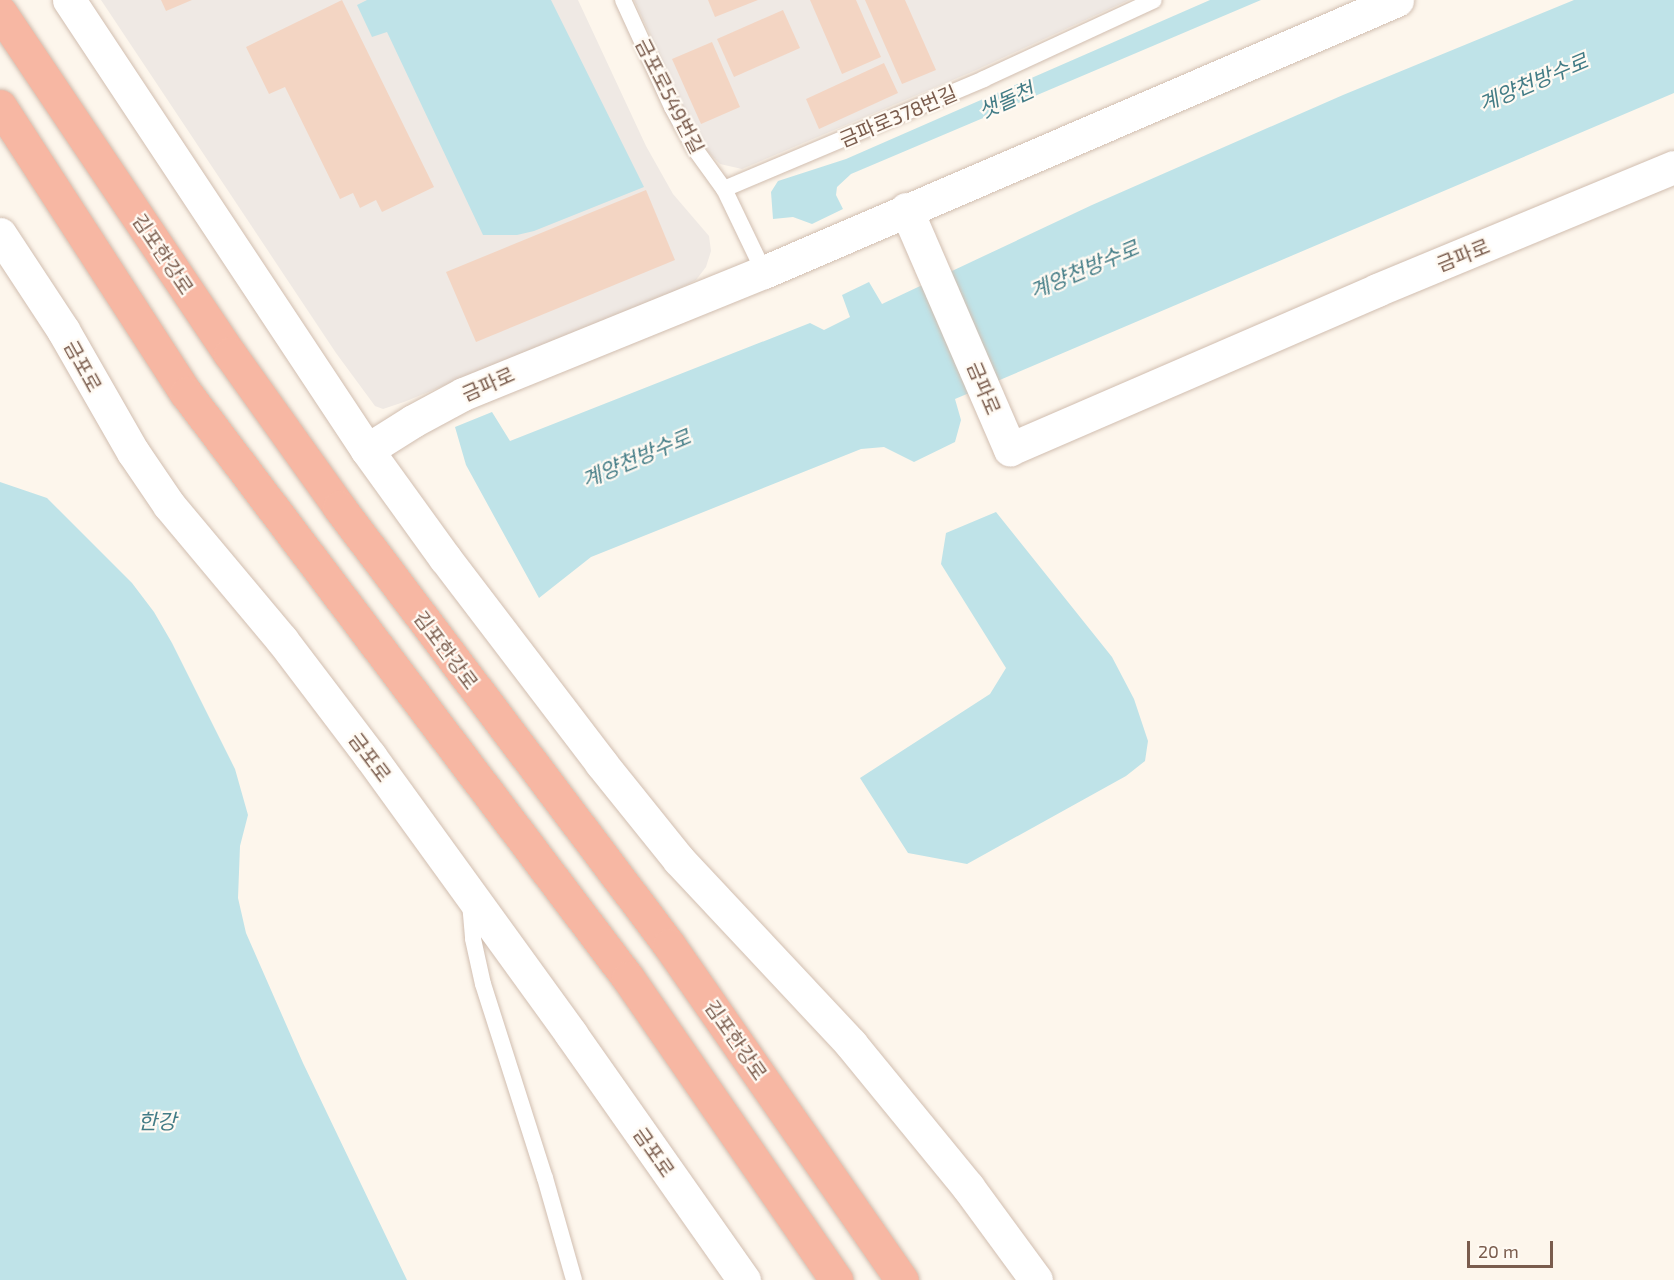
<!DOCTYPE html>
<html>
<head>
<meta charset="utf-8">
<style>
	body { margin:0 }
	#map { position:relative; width:1674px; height:1280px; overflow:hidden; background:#fdf6ec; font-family:"Exo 2","Noto Sans KR",sans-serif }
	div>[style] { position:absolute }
	.industrial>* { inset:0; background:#efe9e4 }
	.water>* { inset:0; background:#bfe3e8 }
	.building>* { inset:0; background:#f3d5c3 }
	.roads { filter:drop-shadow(0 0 2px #d1beb0) drop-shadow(0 0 2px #d1beb0) }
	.lane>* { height:16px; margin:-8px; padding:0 8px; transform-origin:8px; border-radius:8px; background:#fff }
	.street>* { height:33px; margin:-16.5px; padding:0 16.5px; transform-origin:16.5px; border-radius:16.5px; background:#fff }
	.secondary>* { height:33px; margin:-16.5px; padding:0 16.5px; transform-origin:16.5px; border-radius:16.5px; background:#fff }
	.highway>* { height:33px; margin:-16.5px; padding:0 16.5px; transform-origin:16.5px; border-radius:16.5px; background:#f7b7a3 }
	span { translate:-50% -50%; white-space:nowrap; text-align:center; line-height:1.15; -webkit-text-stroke:4.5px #fffaf3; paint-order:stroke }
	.street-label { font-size:20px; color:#7a5c4d }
	.water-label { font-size:21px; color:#437c86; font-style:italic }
	.scale { position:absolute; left:1467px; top:1241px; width:86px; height:27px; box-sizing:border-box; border:3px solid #7a5c4d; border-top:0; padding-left:8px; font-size:18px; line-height:21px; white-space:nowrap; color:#7a5c4d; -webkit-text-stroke:4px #fffaf3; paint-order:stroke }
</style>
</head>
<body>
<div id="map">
	<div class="industrial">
		<i style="clip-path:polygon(101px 0,578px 0,646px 146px,673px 194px,709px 236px,711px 251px,706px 267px,696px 280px,675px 291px,404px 402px,383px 409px,375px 406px,336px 353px)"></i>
		<i style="clip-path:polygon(634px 0,1129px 0,974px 71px,742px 169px,720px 164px,701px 145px)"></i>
	</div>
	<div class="water">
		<i style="clip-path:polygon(367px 0,551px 0,644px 187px,534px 231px,517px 235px,483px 235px,387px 32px,372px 37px,357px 5px)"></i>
		<i style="clip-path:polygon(1210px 0,1261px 0,851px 174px,837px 187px,836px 195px,843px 209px,812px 224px,793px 217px,773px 219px,771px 192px,778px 181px,846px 159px)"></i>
		<i style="clip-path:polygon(1574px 0,1674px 0,1674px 93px,955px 399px,961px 420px,955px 442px,914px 462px,884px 447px,861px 449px,591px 557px,539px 598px,466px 465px,455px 427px,492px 412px,510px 441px,810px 323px,824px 330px,850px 317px,842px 295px,869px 282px,882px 304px,1092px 205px,1343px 95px)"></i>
		<i style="clip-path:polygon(0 482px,47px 498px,132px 583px,154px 612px,172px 643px,235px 769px,248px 815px,240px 846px,238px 898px,246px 933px,303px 1063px,407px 1280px,0 1280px)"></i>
		<i style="clip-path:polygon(996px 512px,1112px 657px,1134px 699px,1148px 741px,1145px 761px,1126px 776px,967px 864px,908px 853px,860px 778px,990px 694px,1006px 668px,941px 564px,946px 533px)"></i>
	</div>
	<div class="building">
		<i style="clip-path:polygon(161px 0,192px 0,166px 11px)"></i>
		<i style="clip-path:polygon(342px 0,434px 187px,382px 212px,376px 200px,360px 208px,353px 193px,340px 199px,285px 87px,269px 94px,246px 47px)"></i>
		<i style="clip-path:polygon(708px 0,758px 0,715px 17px)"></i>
		<i style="clip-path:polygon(810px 0,856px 0,881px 57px,842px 74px)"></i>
		<i style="clip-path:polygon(865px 0,905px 0,936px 70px,902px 84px)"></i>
		<i style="clip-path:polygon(783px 10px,800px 48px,734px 77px,717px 39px)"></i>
		<i style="clip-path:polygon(712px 42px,740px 107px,701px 124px,672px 59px)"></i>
		<i style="clip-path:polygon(884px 63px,898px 93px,819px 129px,806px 99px)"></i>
		<i style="clip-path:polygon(646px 190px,675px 260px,476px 342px,446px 272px)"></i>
	</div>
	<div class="roads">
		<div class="lane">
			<i style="left:623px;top:0;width:118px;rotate:65.4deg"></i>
			<i style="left:672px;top:107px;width:48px;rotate:61.3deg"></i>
			<i style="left:695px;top:149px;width:49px;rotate:54.1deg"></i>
			<i style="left:764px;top:272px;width:92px;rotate:-115.7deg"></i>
			<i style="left:724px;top:189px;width:282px;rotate:-22.9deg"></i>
			<i style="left:984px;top:79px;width:187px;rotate:-24.9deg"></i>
			<i style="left:470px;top:903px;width:36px;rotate:85deg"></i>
			<i style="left:473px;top:939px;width:46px;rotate:77.5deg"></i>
			<i style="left:483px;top:984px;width:204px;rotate:72.3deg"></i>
			<i style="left:545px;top:1178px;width:106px;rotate:74.1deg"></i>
		</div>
		<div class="street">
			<i style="left:906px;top:209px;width:262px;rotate:66.6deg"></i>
			<i style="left:1010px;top:449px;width:400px;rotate:-23.4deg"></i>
			<i style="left:1377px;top:290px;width:321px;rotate:-22.5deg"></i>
			<i style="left:0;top:234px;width:115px;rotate:56.7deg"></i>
			<i style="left:63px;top:330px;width:141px;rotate:60.2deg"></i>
			<i style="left:133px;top:452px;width:64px;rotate:55.8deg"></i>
			<i style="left:169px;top:505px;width:176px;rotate:50.1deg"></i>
			<i style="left:282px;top:640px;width:146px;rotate:52.8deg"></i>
			<i style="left:370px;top:756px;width:343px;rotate:54.1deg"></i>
			<i style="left:571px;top:1034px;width:301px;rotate:54.9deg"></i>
			<i style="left:367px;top:450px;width:54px;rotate:-32.2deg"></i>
			<i style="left:413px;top:421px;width:57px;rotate:-28.4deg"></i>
			<i style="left:463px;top:394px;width:325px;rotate:-22.1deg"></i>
			<i style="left:764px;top:272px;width:689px;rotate:-23.25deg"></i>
		</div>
		<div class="secondary">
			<i style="left:69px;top:0;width:540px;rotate:56.49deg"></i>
			<i style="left:367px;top:450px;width:133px;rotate:54.2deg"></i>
			<i style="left:445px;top:558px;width:258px;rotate:52.7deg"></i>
			<i style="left:601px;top:763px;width:124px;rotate:51.2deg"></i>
			<i style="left:679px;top:860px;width:252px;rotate:46.9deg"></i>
			<i style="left:851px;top:1044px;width:185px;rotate:50.7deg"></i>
			<i style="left:968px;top:1187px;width:115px;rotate:53.8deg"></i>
		</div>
		<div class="highway">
			<i style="left:0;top:12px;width:412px;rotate:56.1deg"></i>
			<i style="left:230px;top:354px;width:188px;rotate:54.5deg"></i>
			<i style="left:339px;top:507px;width:548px;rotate:53deg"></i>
			<i style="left:669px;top:945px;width:408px;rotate:55.2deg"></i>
			<i style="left:0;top:106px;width:342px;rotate:57.1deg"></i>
			<i style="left:186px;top:393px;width:733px;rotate:52.93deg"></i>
			<i style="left:628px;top:978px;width:367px;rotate:55.4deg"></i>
		</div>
	</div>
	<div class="street-label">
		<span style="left:670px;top:96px;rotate:63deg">금포로549번길</span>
		<span style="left:898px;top:116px;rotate:-23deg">금파로378번길</span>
		<span style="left:163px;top:254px;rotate:56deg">김포한강로</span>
		<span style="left:1463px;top:255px;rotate:-22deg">금파로</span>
		<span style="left:83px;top:366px;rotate:61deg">금포로</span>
		<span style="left:488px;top:384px;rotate:-24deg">금파로</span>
		<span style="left:984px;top:388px;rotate:67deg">금파로</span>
		<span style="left:446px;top:650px;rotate:53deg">김포한강로</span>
		<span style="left:370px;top:757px;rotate:53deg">금포로</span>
		<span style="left:736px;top:1040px;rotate:55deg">김포한강로</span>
		<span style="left:654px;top:1152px;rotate:55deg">금포로</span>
	</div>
	<div class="water-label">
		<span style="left:1533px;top:82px;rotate:-23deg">계양천방수로</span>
		<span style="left:1006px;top:100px;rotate:-24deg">샛돌천</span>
		<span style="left:1084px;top:269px;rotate:-23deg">계양천방수로</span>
		<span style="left:636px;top:458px;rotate:-23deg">계양천방수로</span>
		<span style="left:157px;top:1121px">한강</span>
	</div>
	<div class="scale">20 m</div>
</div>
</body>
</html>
